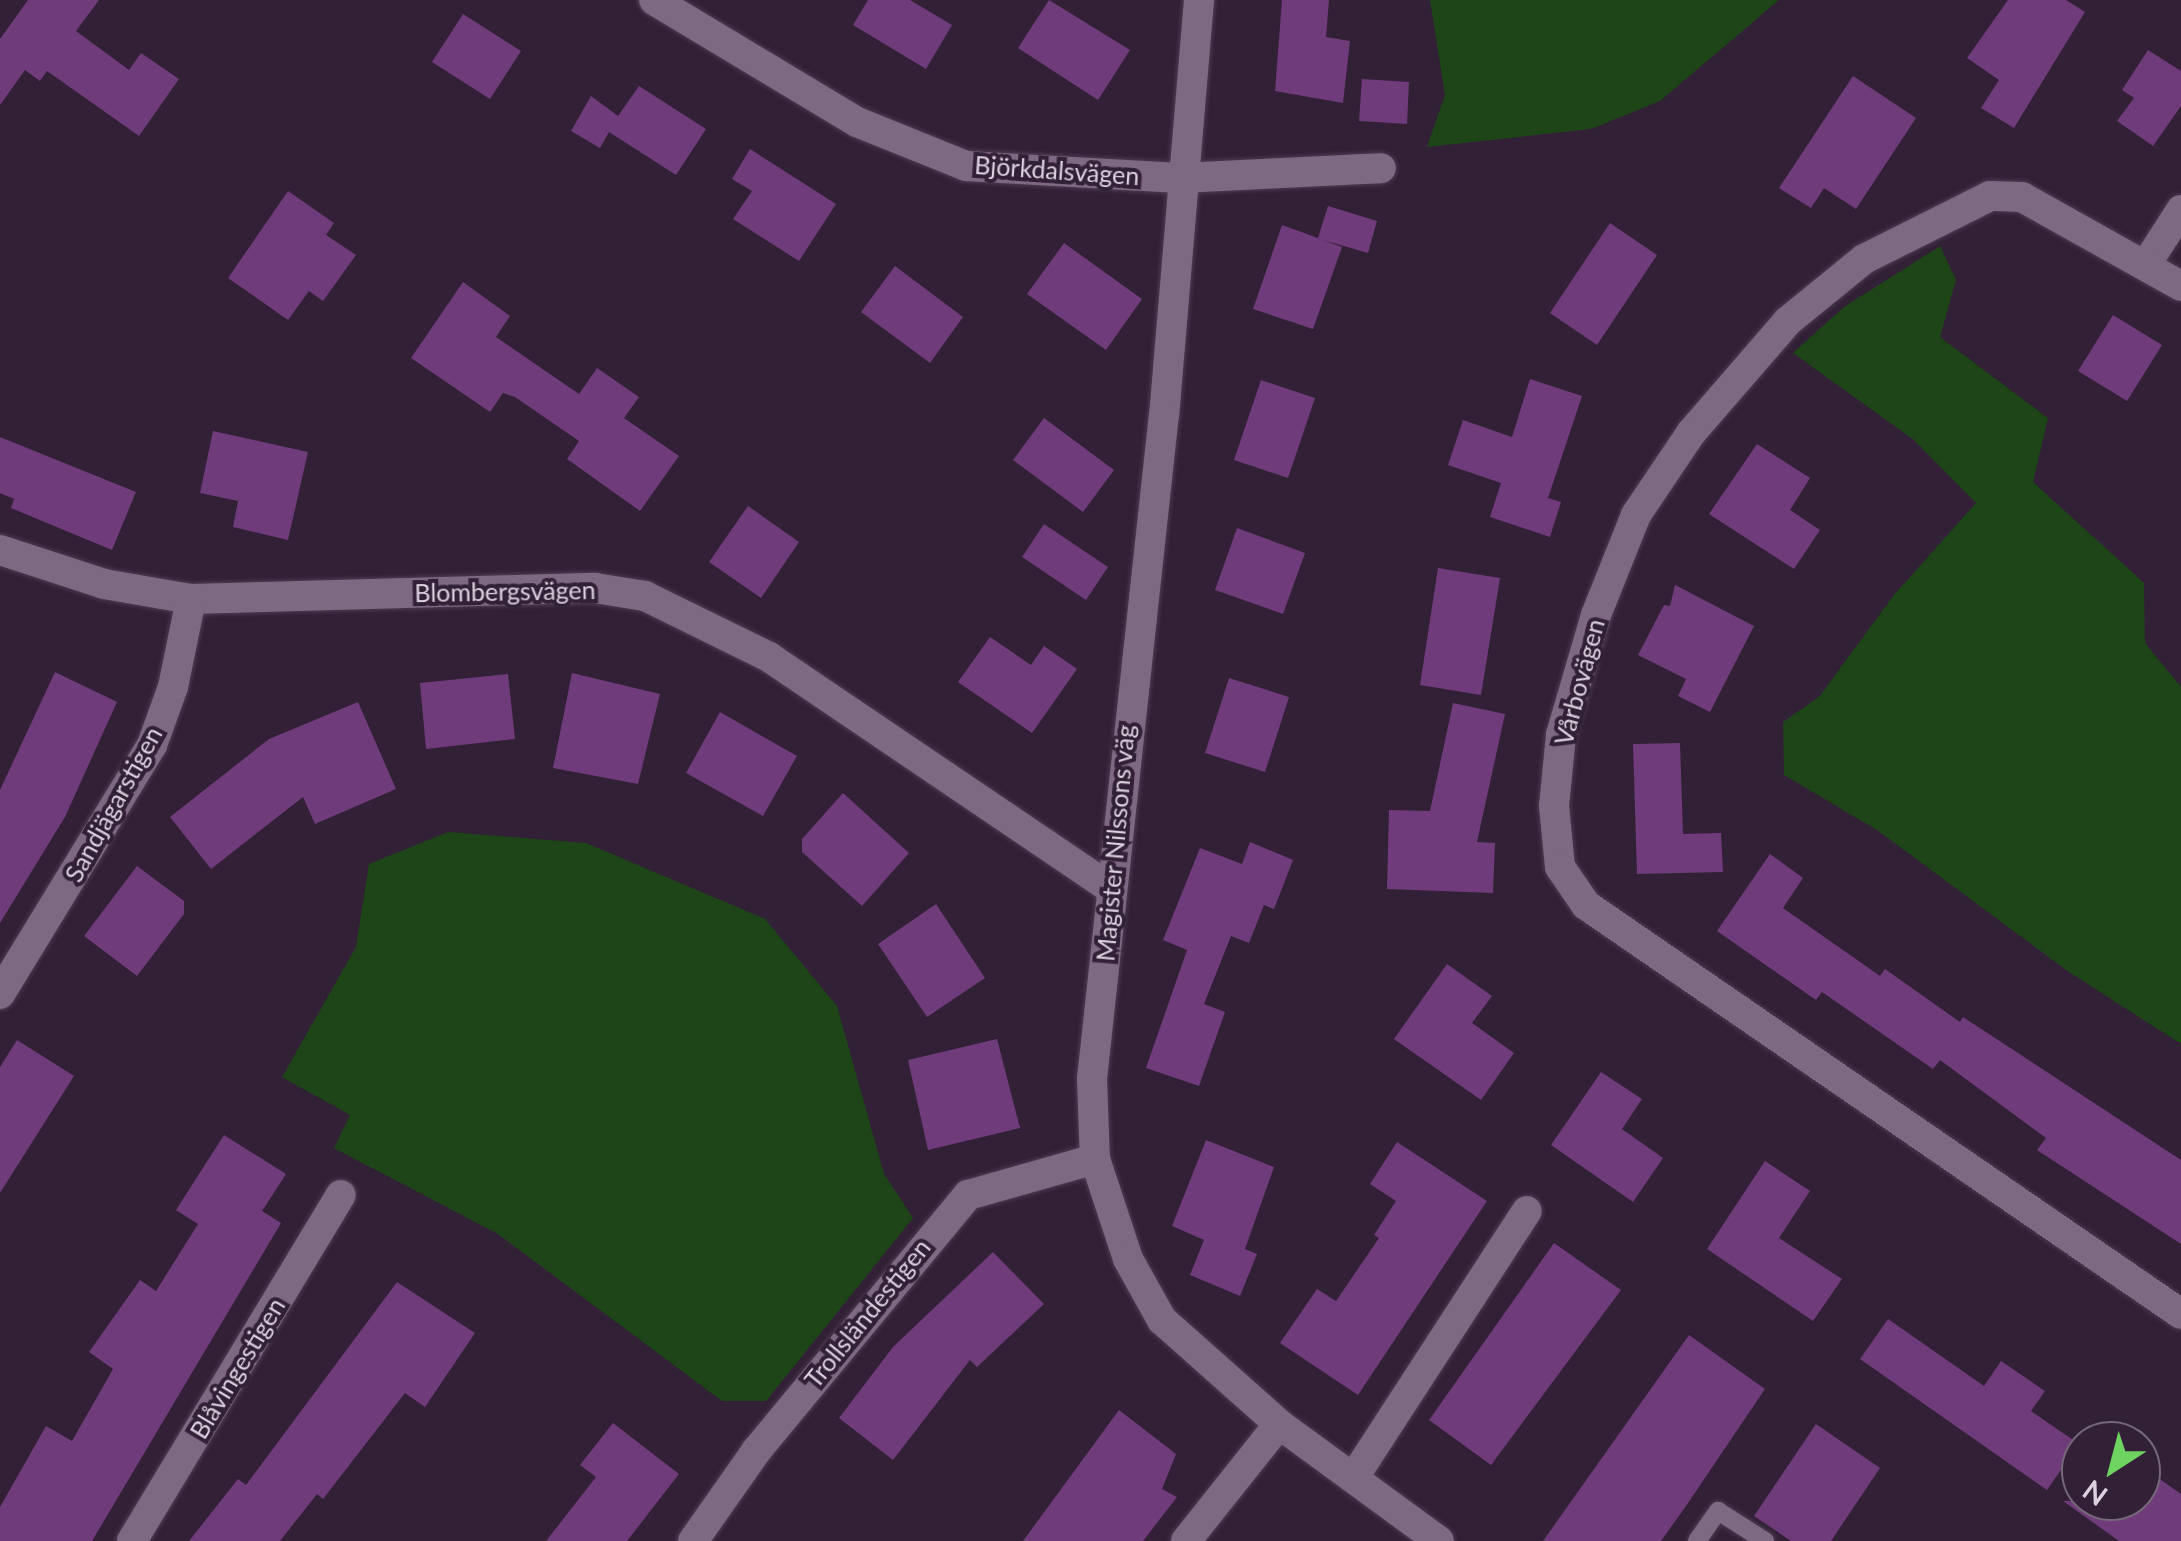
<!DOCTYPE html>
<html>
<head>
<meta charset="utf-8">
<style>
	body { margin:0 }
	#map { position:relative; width:2181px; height:1541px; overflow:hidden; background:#322036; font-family:Lato,sans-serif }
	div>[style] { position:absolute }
	.green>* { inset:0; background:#1d4518 }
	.building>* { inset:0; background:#6f3b7a }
	.roads { filter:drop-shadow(0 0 2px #4c3c50) drop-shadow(0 0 2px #4c3c50) }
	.lane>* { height:18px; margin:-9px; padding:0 9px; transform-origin:9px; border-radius:9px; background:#7e6983 }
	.street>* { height:30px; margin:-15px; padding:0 15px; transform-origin:15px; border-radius:15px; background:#7e6983 }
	span { translate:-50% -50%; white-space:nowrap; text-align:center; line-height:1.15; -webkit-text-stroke:8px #322036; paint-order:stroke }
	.street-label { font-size:25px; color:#ddd1e0 }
	.north { position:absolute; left:2061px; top:1421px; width:100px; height:100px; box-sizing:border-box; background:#322036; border:2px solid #76677a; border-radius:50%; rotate:216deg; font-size:28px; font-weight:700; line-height:40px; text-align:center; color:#ddd1e0 }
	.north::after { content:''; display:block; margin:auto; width:35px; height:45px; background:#6ed360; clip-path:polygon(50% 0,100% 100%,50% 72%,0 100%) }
</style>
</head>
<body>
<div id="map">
	<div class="green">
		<i style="clip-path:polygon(1430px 0,1779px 0,1660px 101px,1591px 129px,1427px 147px,1445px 95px)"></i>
		<i style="clip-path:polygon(1940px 246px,1956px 280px,1940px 337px,2048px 418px,2033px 482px,2144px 583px,2145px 643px,2181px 687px,2181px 1044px,2069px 972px,1877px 830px,1784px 775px,1783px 722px,1819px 697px,1894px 595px,1976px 503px,1914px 440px,1793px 353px,1844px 307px)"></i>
		<i style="clip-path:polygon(448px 832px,586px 843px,765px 919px,837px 1006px,884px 1174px,913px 1218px,766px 1401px,722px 1401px,498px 1234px,334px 1148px,350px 1115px,282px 1077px,356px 947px,369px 864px)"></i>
	</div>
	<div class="building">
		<i style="clip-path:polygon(28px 0,99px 0,76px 31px,129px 70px,141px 53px,179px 79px,139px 136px,47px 71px,40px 81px,25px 70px,0 105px,0 39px)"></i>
		<i style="clip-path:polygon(868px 0,910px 0,952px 25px,926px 69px,853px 25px)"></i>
		<i style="clip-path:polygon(1049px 0,1130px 50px,1098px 100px,1018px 48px)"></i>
		<i style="clip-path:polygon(1282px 0,1329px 0,1326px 37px,1350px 41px,1343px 103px,1275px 91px)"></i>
		<i style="clip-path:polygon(2008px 0,2066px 0,2085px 12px,2014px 128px,1981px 108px,1999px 80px,1967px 58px)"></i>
		<i style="clip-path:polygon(463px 14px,521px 51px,490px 99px,432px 62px)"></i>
		<i style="clip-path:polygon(2148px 50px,2181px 71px,2181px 106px,2153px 146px,2117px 121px,2134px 98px,2122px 90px)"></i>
		<i style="clip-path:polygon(1853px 76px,1916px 118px,1856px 209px,1824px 188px,1811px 208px,1779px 188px)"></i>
		<i style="clip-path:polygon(1362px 79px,1409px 82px,1407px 124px,1359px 121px)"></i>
		<i style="clip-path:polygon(639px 86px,706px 129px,676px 175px,609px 132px,600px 148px,571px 131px,591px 96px,618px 116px)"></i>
		<i style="clip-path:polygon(750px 149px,836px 204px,799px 261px,733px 219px,752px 191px,732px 179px)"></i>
		<i style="clip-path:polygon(288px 191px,334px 223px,326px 235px,356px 255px,323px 301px,309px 291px,288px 320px,228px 278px)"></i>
		<i style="clip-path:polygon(1328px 206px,1377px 221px,1368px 253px,1323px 240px,1342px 247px,1313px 329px,1253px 309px,1282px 225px,1318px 238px)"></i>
		<i style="clip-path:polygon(1610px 223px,1657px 255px,1597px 345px,1550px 313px)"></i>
		<i style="clip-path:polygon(1064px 243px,1142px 299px,1106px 350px,1027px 294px)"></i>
		<i style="clip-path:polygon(895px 266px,963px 317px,930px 363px,861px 312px)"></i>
		<i style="clip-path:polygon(463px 282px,510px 316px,496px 337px,579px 394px,597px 368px,639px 397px,624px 418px,679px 456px,640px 511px,567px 459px,579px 441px,515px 397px,503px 393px,490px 412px,411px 358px)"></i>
		<i style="clip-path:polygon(2113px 315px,2162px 345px,2127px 401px,2078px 371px)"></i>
		<i style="clip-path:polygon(1530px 379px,1582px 396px,1548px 498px,1561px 502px,1550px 537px,1490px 517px,1501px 483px,1448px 465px,1463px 420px,1512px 437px)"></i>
		<i style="clip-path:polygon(1261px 380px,1315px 398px,1288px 478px,1234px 460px)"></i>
		<i style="clip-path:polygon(1044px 418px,1114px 470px,1083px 512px,1013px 460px)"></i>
		<i style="clip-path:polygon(213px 431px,308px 452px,288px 540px,233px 527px,238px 501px,200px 493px)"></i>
		<i style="clip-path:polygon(0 437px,136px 492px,112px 550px,11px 508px,14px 499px,0 493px)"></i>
		<i style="clip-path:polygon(1757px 444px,1810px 478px,1790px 510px,1820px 530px,1794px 569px,1709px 514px)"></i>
		<i style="clip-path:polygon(748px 506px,799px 542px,761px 598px,709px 562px)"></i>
		<i style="clip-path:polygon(1044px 524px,1108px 567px,1086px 600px,1022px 557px)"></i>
		<i style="clip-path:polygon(1237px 528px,1305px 553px,1283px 614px,1215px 590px)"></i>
		<i style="clip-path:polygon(1438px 568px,1500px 578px,1481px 695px,1420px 685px)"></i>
		<i style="clip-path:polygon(1675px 585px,1754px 626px,1710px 712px,1678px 696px,1686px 679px,1638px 655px,1664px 605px,1670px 606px)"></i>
		<i style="clip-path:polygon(990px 637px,1031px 665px,1044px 646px,1077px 669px,1032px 733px,958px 682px)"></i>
		<i style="clip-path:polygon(55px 672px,117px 702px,65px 817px,0 923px,0 790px)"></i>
		<i style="clip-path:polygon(572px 673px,660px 694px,638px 784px,553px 768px)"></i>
		<i style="clip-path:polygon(508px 674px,515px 739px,426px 749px,420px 683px)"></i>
		<i style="clip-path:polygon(1229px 678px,1289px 697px,1265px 772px,1205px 753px)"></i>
		<i style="clip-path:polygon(358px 702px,396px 789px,315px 824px,303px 797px,211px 869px,170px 817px,269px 739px)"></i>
		<i style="clip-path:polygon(1453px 703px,1505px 714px,1477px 842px,1495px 843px,1493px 893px,1387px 889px,1389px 810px,1430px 811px)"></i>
		<i style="clip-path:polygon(720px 712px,797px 756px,763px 816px,686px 773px)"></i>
		<i style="clip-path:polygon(1680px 743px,1683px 834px,1721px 833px,1723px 872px,1637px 874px,1633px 744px)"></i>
		<i style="clip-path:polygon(843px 793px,909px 853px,862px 906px,802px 852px,802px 839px)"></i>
		<i style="clip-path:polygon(1250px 842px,1293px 860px,1274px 909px,1264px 905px,1249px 943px,1231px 936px,1204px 1004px,1225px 1012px,1199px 1086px,1146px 1068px,1187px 950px,1163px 940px,1200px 848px,1242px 864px)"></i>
		<i style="clip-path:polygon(1770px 854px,1803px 878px,1783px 908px,1880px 976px,1885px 969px,1960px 1022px,1963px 1017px,2181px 1160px,2181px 1244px,2037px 1150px,2046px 1138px,1940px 1060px,1933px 1069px,1822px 992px,1816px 1000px,1717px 931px)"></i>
		<i style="clip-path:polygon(137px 866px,184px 901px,184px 914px,137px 976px,84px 936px)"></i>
		<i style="clip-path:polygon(936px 904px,985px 978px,927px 1017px,878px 944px)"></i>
		<i style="clip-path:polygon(1447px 964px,1492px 996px,1472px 1023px,1514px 1053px,1481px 1100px,1394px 1039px)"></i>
		<i style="clip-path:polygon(997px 1039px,1020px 1128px,928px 1150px,908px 1060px)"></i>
		<i style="clip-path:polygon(17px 1040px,74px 1076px,0 1193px,0 1067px)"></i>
		<i style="clip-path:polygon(1601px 1072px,1642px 1099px,1622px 1129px,1663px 1158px,1633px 1202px,1551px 1145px)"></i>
		<i style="clip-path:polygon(224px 1135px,286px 1174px,262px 1211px,281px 1223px,92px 1541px,0 1541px,0 1507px,46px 1426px,72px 1441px,113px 1369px,89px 1352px,140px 1280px,156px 1291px,198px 1224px,176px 1210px)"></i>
		<i style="clip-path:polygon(1206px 1140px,1274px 1167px,1245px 1249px,1257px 1254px,1240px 1296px,1190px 1275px,1204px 1240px,1172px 1226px)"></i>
		<i style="clip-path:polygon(1397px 1142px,1487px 1201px,1358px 1395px,1280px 1343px,1317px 1289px,1336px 1301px,1379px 1238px,1374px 1235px,1396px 1201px,1370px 1184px)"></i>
		<i style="clip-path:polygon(1765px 1161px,1810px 1191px,1779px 1238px,1842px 1279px,1813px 1321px,1707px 1249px)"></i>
		<i style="clip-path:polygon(1554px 1243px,1621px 1290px,1491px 1465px,1429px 1420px)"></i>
		<i style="clip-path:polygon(993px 1252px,1044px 1304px,977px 1367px,970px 1360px,893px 1460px,839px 1418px,893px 1347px)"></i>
		<i style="clip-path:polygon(397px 1282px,475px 1333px,425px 1407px,405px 1393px,323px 1499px,317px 1494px,280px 1541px,189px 1541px,238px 1479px,246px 1485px)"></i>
		<i style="clip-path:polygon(1888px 1319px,1984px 1386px,2001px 1361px,2045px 1391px,2031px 1411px,2079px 1444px,2047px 1490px,1860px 1359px)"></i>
		<i style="clip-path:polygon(1689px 1335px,1765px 1389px,1686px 1506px,1661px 1541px,1543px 1541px)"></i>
		<i style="clip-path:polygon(1119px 1410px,1176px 1454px,1162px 1489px,1177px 1497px,1143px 1541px,1023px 1541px)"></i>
		<i style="clip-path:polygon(613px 1423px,679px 1474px,627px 1541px,546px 1541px,596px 1477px,580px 1465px)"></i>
		<i style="clip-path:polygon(1816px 1424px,1880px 1468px,1831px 1541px,1791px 1541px,1754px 1516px)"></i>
		<i style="clip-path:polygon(2141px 1466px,2181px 1494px,2181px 1541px,2119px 1541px,2063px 1501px,2141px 1501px)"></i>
	</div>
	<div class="roads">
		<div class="lane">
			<i style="left:1697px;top:1541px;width:37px;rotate:-55deg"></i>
			<i style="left:1718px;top:1511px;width:56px;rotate:32.6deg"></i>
		</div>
		<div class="street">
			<i style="left:654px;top:0;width:237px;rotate:31deg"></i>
			<i style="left:857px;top:122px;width:118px;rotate:22deg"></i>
			<i style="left:966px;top:166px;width:214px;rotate:3.2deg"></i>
			<i style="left:1180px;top:178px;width:201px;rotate:-2.8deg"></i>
			<i style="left:1199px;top:0;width:415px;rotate:94.8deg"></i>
			<i style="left:1164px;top:414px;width:669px;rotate:96.18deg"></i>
			<i style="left:1092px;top:1079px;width:80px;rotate:87.9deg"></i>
			<i style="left:1095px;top:1159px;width:105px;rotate:71.7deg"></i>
			<i style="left:1128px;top:1259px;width:70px;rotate:60.9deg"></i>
			<i style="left:1162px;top:1320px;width:157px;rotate:41.6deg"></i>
			<i style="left:1279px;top:1424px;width:198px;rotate:36.2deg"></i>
			<i style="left:2147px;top:263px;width:63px;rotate:-57.3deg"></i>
			<i style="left:2181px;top:286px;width:182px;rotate:-150.8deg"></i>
			<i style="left:2022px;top:197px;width:32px;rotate:-178deg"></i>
			<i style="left:1990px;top:196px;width:141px;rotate:153.4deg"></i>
			<i style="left:1864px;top:259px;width:98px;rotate:140.8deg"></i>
			<i style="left:1788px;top:321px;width:148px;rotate:130.9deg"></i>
			<i style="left:1691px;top:433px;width:99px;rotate:123.9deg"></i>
			<i style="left:1636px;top:515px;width:108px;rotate:111.8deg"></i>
			<i style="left:1596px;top:615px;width:125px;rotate:106.3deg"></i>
			<i style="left:1561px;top:735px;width:71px;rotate:95.6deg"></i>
			<i style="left:1554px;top:806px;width:61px;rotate:84.4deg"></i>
			<i style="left:1560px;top:867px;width:46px;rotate:55.6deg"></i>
			<i style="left:1586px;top:905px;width:722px;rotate:34.5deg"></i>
			<i style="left:0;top:550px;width:109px;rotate:18.1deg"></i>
			<i style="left:104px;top:584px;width:88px;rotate:9.8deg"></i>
			<i style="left:191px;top:599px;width:404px;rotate:-1.6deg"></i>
			<i style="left:595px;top:588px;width:51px;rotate:9.1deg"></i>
			<i style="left:645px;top:596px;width:138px;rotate:26.2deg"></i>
			<i style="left:769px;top:657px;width:414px;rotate:34.1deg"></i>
			<i style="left:0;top:994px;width:292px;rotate:-58.6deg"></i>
			<i style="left:152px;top:745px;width:62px;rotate:-70.1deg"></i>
			<i style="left:173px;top:687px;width:90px;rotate:-78.4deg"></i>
			<i style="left:1354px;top:1477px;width:317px;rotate:-57deg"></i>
			<i style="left:132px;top:1541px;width:404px;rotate:-58.9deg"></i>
			<i style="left:693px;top:1541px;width:111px;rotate:-54.9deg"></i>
			<i style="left:757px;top:1450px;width:331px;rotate:-50.4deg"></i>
			<i style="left:968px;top:1195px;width:132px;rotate:-15.8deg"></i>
			<i style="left:1186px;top:1541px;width:149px;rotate:-51.5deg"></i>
		</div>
	</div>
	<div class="street-label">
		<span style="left:1057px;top:170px;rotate:4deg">Björkdalsvägen</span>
		<span style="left:505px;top:591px;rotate:-1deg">Blombergsvägen</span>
		<span style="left:1579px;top:682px;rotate:-75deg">Vårbovägen</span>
		<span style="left:113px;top:804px;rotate:-61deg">Sandjägarstigen</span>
		<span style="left:1115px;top:843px;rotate:-85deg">Magister Nilssons väg</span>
		<span style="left:867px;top:1313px;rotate:-51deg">Trollsländestigen</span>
		<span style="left:237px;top:1368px;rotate:-59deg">Blåvingestigen</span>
	</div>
	<div class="north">N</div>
</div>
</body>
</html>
